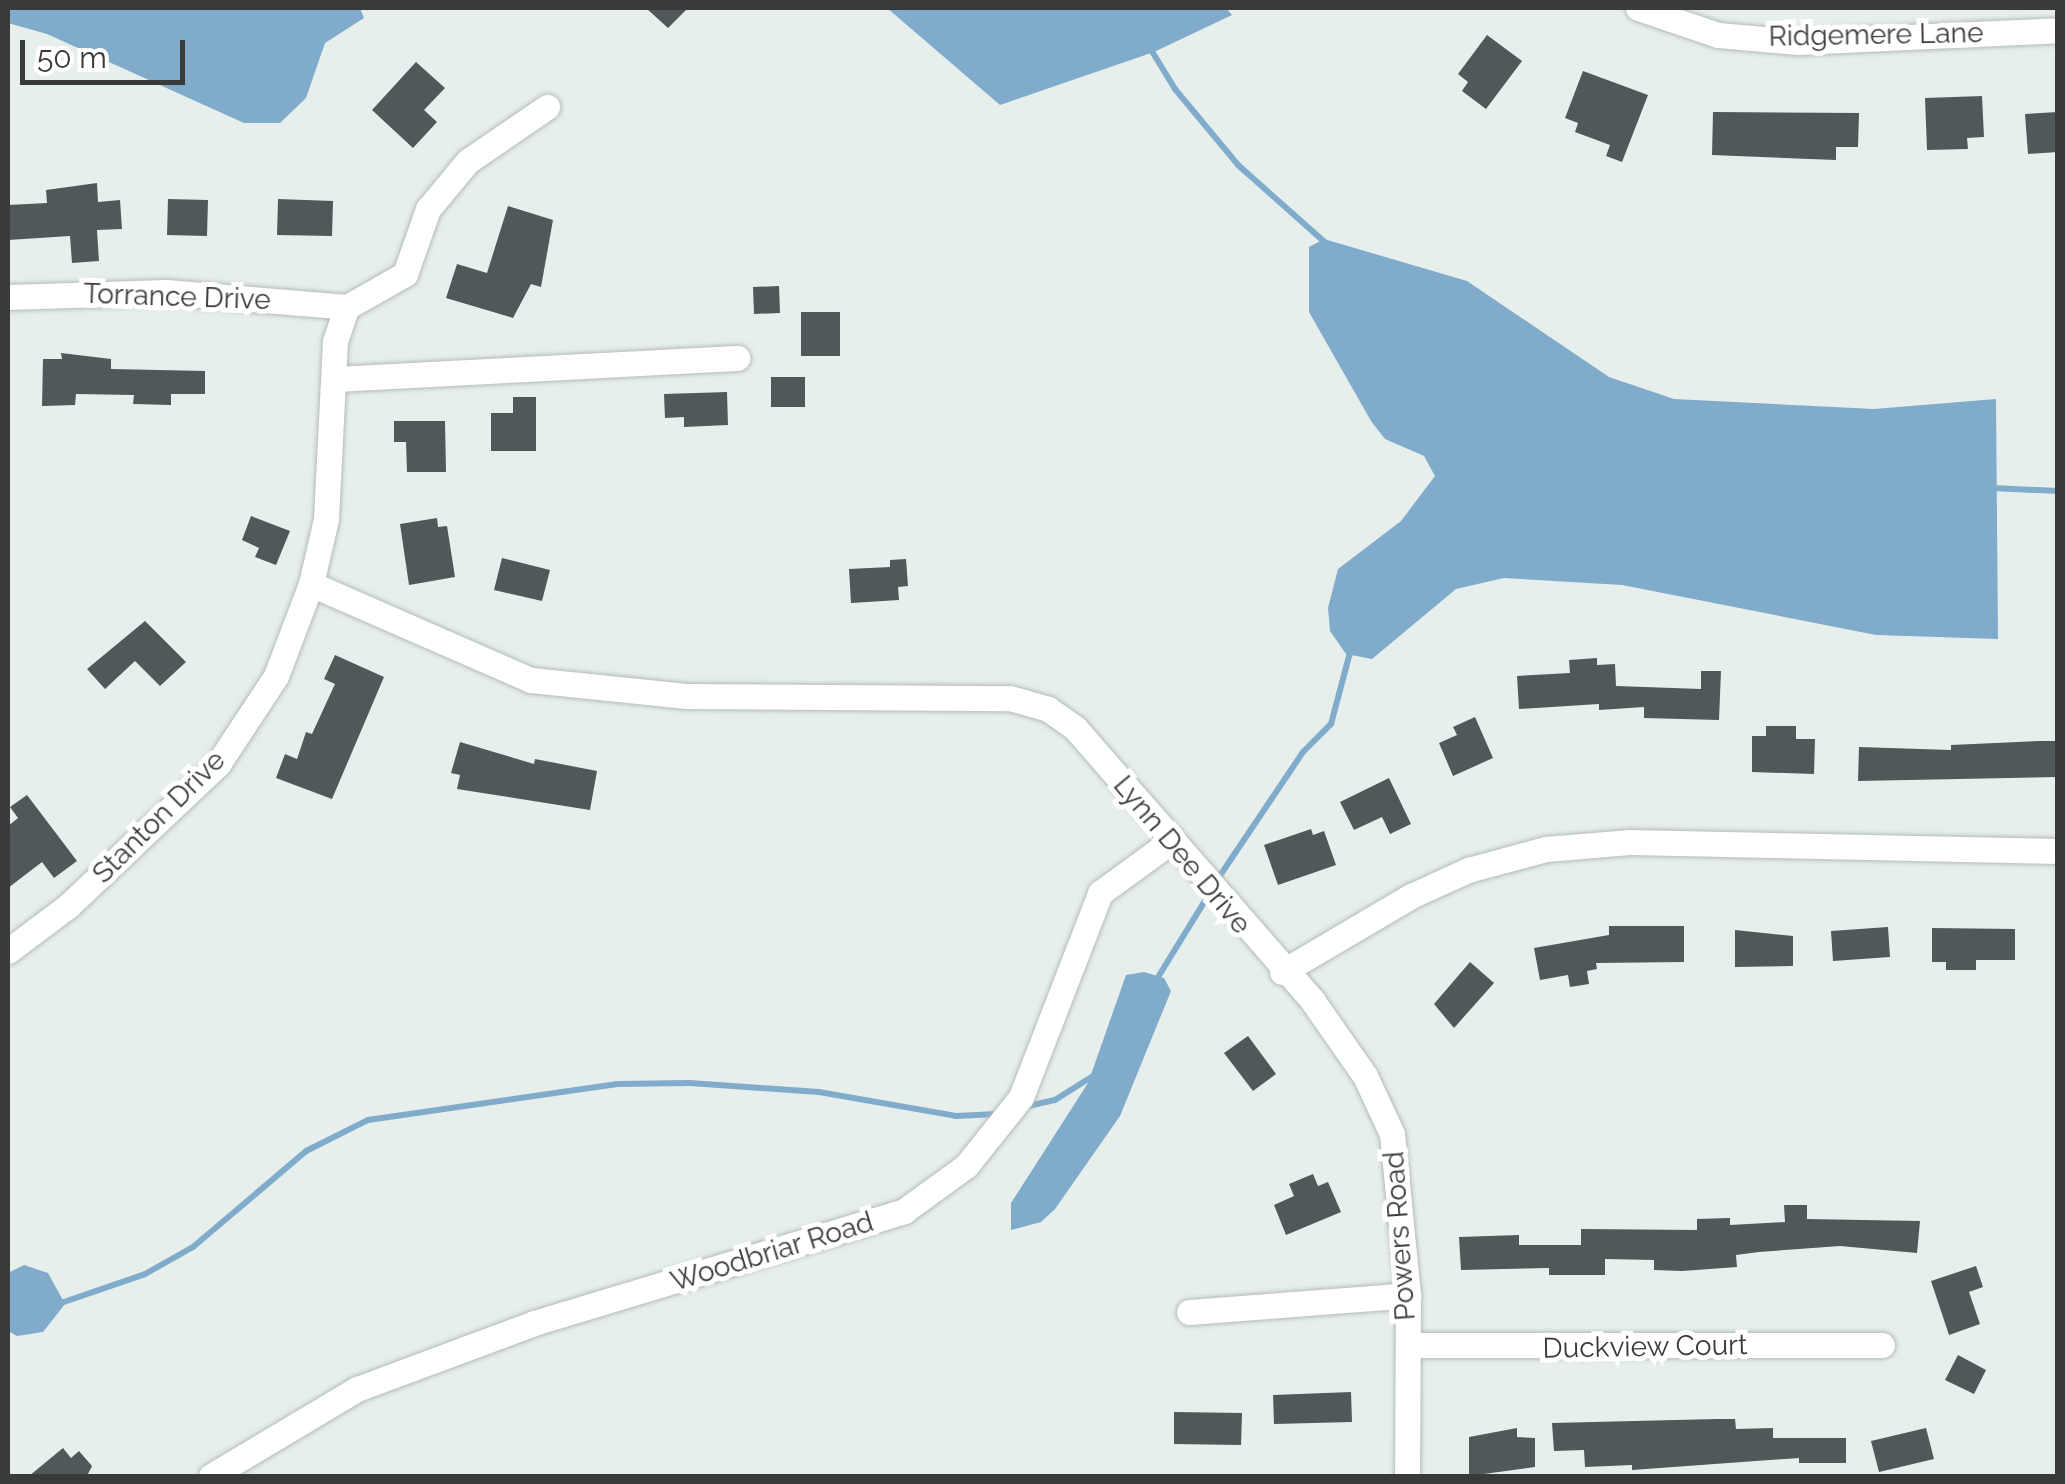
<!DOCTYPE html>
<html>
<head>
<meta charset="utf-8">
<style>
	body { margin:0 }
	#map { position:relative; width:2065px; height:1484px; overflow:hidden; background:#e7efec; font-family:Raleway,sans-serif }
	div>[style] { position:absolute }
	.water>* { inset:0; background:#81abcb }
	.stream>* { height:6px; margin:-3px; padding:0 3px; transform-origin:3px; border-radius:3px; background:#81abcb }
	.building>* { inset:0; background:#515859 }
	.roads { filter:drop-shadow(0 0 2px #b4bbb9) drop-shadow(0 0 2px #b4bbb9) }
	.street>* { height:25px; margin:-12.5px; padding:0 12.5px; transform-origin:12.5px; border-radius:12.5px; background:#fff }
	span { translate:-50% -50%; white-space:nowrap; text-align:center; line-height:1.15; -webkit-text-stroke:10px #fff; paint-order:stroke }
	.street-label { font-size:28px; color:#383b3a }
	.frame { position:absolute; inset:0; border:10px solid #383b3a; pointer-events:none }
	.scale { position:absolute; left:20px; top:40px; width:165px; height:45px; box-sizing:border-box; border:5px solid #383b3a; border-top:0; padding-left:12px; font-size:30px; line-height:35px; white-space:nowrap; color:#383b3a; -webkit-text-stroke:8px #fff; paint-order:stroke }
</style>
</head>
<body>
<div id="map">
	<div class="water">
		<i style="clip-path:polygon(8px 8px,360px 8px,364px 18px,325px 43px,306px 98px,280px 123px,244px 123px,47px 34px,8px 23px)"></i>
		<i style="clip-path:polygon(887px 8px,1226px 8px,1232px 15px,1154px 52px,1000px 105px)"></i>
		<i style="clip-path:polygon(1324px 239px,1467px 281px,1609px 377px,1674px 399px,1874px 409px,1996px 399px,1998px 639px,1876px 635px,1622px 585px,1504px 578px,1456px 589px,1372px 659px,1346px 654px,1330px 631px,1328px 608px,1338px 569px,1401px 521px,1435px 476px,1424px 456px,1385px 439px,1371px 421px,1309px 312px,1309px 247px)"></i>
		<i style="clip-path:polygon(1144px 972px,1164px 978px,1171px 991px,1120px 1116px,1055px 1209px,1041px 1222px,1011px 1230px,1011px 1203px,1088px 1083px,1126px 975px)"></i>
		<i style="clip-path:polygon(24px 1265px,48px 1273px,65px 1304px,43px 1332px,17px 1336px,8px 1331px,8px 1273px)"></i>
	</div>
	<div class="stream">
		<i style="left:1150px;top:48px;width:48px;rotate:58.6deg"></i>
		<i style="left:1175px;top:89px;width:99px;rotate:50.3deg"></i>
		<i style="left:1238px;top:165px;width:120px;rotate:41.6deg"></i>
		<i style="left:1992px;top:488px;width:66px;rotate:2.6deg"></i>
		<i style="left:1217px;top:880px;width:154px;rotate:-56.1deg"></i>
		<i style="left:1303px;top:752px;width:40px;rotate:-45deg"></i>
		<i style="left:1331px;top:724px;width:78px;rotate:-75.1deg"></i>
		<i style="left:1155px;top:982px;width:107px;rotate:-58.4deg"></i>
		<i style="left:1024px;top:1107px;width:32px;rotate:-13deg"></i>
		<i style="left:1055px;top:1100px;width:45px;rotate:-32.3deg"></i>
		<i style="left:58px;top:1304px;width:92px;rotate:-19deg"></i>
		<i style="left:145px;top:1274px;width:55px;rotate:-29.4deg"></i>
		<i style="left:193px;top:1247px;width:148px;rotate:-40.3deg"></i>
		<i style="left:306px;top:1151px;width:69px;rotate:-26.6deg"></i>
		<i style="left:368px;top:1120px;width:252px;rotate:-8.2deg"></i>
		<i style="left:617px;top:1084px;width:73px;rotate:-0.8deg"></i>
		<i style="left:690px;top:1083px;width:129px;rotate:4deg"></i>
		<i style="left:819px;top:1092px;width:139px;rotate:9.9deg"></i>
		<i style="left:956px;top:1116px;width:41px;rotate:-2.8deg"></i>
	</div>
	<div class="building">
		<i style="clip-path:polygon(646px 8px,688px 8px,668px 28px)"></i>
		<i style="clip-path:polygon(1487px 35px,1522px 61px,1486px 109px,1462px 91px,1468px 82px,1458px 74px)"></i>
		<i style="clip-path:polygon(416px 62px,445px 88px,424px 110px,437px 122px,413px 148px,372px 110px)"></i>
		<i style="clip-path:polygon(1583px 71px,1648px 95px,1622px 162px,1606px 156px,1610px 145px,1575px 132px,1578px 123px,1565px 118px)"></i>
		<i style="clip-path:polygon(1982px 96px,1984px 137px,1967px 138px,1968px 149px,1927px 150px,1925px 98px)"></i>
		<i style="clip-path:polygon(1713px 112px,1859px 113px,1858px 147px,1836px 147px,1836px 160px,1712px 155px)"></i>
		<i style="clip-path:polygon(2058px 112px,2058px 152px,2028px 154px,2025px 114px)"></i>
		<i style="clip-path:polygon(97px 183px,98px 202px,120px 200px,122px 229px,97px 230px,99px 261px,72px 263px,70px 236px,8px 240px,8px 205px,47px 203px,46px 190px)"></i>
		<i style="clip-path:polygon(168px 199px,208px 200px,207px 236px,167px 235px)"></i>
		<i style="clip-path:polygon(278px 199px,333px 201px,332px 236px,277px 235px)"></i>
		<i style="clip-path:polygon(508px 206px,553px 220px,541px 287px,531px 284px,513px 318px,446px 298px,457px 264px,487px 273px)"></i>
		<i style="clip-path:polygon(779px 286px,780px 313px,754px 314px,753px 287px)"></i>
		<i style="clip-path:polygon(801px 312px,840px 312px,840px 356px,801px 356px)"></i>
		<i style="clip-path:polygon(61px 353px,111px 359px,111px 369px,205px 371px,205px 394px,171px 394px,171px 405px,133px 404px,134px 395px,76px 394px,75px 405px,42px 406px,43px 359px,62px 359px)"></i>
		<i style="clip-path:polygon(771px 377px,805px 377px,805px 407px,771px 407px)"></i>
		<i style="clip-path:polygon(727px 392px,728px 425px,684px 427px,684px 417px,665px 418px,664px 394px)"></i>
		<i style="clip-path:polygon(513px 397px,536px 397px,536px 451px,491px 451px,491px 413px,513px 413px)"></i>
		<i style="clip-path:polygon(394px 421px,445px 421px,446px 472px,407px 472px,406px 442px,394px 442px)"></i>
		<i style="clip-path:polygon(251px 516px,290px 531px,276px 565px,255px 557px,259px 548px,242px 540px)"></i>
		<i style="clip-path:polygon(437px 518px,438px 527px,447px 526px,455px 577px,409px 585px,400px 524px)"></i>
		<i style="clip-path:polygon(502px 558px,550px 570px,542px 601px,494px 590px)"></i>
		<i style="clip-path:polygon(906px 559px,908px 586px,898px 587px,899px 600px,851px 603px,849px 569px,890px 567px,890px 560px)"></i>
		<i style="clip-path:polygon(145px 621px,186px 662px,160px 686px,135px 661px,105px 689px,87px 669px)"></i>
		<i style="clip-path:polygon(335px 655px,384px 677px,332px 799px,276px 778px,285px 754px,297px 759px,306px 732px,312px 734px,335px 684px,324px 679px)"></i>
		<i style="clip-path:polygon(1597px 658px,1597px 665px,1615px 664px,1616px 686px,1701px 689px,1701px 671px,1721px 671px,1719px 720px,1644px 718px,1644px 707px,1599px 710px,1599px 704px,1519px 709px,1517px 676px,1570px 673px,1569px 660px)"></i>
		<i style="clip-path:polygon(1475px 717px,1493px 758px,1453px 776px,1439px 743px,1457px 735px,1453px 727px)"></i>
		<i style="clip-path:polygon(1766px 726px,1796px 726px,1796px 739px,1815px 739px,1814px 774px,1752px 772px,1752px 736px,1766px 736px)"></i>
		<i style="clip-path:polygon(2039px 741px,2058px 741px,2058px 777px,1858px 781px,1859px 747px,1951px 750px,1951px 745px)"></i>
		<i style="clip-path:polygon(460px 742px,534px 764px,535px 759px,597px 771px,590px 810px,457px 789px,460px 775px,451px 773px)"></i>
		<i style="clip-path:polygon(1389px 778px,1411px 824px,1390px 834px,1382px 817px,1354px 830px,1340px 802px)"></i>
		<i style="clip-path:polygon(27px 795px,77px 861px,54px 878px,42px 862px,8px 888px,8px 826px,18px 818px,10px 807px)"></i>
		<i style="clip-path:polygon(1311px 829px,1313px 835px,1324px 831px,1336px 865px,1278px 885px,1264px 845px)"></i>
		<i style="clip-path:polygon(1609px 926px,1684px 926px,1684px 962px,1596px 963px,1597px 969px,1587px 971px,1589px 984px,1570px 987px,1568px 975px,1540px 980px,1534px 948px,1609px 935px)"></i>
		<i style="clip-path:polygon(1888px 927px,1890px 957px,1833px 961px,1831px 931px)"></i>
		<i style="clip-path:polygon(1932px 928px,2015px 929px,2015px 960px,1976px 960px,1976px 970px,1946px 970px,1946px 962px,1932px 962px)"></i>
		<i style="clip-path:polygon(1735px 930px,1793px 936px,1793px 966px,1735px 967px)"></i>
		<i style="clip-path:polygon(1470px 962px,1494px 983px,1454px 1028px,1434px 1004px)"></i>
		<i style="clip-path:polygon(1248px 1036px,1276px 1074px,1253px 1091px,1224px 1053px)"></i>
		<i style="clip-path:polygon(1313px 1174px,1318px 1186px,1328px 1182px,1341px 1212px,1286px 1235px,1274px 1205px,1294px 1196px,1289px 1184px)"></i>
		<i style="clip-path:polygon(1784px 1205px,1807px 1205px,1807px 1219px,1920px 1221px,1917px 1253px,1840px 1246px,1759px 1252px,1736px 1255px,1737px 1267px,1682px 1271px,1654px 1270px,1654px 1260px,1605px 1259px,1605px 1275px,1549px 1275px,1549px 1268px,1461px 1270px,1459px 1237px,1519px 1235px,1519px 1245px,1581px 1245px,1581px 1229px,1697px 1230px,1697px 1219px,1730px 1218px,1730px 1225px,1785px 1222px)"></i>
		<i style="clip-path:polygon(1976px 1266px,1983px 1287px,1969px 1292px,1980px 1324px,1949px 1335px,1931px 1281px)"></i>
		<i style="clip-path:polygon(1958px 1355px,1986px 1370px,1974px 1394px,1945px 1380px)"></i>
		<i style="clip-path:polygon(1351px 1392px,1352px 1422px,1274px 1424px,1273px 1395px)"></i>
		<i style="clip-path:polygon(1174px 1412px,1242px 1413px,1241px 1445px,1174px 1444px)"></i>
		<i style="clip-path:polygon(1717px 1419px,1735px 1419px,1736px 1429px,1773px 1428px,1773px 1438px,1846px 1438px,1846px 1463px,1799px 1463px,1799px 1458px,1632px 1470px,1632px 1465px,1585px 1467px,1584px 1450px,1554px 1451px,1552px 1423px)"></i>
		<i style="clip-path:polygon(1517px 1428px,1517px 1437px,1535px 1438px,1535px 1467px,1469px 1476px,1469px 1437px)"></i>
		<i style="clip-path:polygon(1926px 1428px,1934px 1459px,1879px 1472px,1871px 1441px)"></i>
		<i style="clip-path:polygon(63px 1448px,71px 1458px,79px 1451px,92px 1466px,87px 1476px,29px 1476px)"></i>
	</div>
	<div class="roads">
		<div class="street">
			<i style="left:1638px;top:8px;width:84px;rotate:18.6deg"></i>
			<i style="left:1718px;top:35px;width:80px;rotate:5deg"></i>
			<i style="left:1798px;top:42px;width:260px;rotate:-2.6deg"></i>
			<i style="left:8px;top:297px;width:158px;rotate:-1.8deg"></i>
			<i style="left:166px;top:292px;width:182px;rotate:4.7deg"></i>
			<i style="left:347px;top:307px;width:67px;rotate:-29.6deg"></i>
			<i style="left:405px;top:274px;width:69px;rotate:-70.5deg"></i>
			<i style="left:428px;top:209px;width:62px;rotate:-50.2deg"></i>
			<i style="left:468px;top:161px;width:96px;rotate:-34.4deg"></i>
			<i style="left:334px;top:379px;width:404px;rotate:-3deg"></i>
			<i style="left:311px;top:584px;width:240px;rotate:23.6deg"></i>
			<i style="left:531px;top:680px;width:156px;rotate:5.9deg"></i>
			<i style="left:686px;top:696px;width:324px;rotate:0.4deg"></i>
			<i style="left:1010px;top:698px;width:40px;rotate:16deg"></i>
			<i style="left:1048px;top:709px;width:33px;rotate:35deg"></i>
			<i style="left:1075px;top:728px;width:361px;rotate:48.9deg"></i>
			<i style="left:1312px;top:1000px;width:93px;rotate:55.1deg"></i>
			<i style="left:1365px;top:1076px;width:64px;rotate:65deg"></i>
			<i style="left:1392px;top:1134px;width:162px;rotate:84.3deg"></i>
			<i style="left:1408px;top:1295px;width:181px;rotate:90.3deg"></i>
			<i style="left:8px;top:951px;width:75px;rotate:-36.9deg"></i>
			<i style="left:68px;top:906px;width:207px;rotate:-43.4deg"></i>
			<i style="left:218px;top:764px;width:105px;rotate:-56.6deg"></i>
			<i style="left:276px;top:676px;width:98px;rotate:-69.2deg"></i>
			<i style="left:311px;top:584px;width:67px;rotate:-77deg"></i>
			<i style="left:326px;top:519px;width:178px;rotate:-87.1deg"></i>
			<i style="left:335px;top:341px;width:36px;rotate:-71deg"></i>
			<i style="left:1282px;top:972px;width:150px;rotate:-30.5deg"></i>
			<i style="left:1411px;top:896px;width:63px;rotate:-24.5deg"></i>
			<i style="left:1468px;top:870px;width:81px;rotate:-15.1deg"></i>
			<i style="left:1546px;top:849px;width:84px;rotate:-4.8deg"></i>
			<i style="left:1630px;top:842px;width:428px;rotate:1.2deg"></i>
			<i style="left:1189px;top:1312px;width:220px;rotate:-4.4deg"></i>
			<i style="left:1408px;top:1345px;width:474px"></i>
			<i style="left:211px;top:1476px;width:170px;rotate:-30.8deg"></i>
			<i style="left:357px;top:1389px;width:189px;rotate:-20.4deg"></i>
			<i style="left:534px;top:1323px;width:387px;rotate:-16.8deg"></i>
			<i style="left:904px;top:1211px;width:77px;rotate:-36deg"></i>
			<i style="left:966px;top:1166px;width:88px;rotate:-51.4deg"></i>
			<i style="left:1021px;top:1097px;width:219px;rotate:-68.8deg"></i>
			<i style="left:1100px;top:893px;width:87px;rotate:-36.1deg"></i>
		</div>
	</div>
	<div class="street-label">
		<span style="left:1876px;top:35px;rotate:-1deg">Ridgemere Lane</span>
		<span style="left:177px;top:297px;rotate:2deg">Torrance Drive</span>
		<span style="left:159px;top:817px;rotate:-45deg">Stanton Drive</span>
		<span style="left:1182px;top:855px;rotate:50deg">Lynn Dee Drive</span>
		<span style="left:1400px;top:1236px;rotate:-94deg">Powers Road</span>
		<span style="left:772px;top:1252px;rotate:-17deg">Woodbriar Road</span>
		<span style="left:1645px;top:1347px;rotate:-1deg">Duckview Court</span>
	</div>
	<div class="frame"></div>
	<div class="scale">50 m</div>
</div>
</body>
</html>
